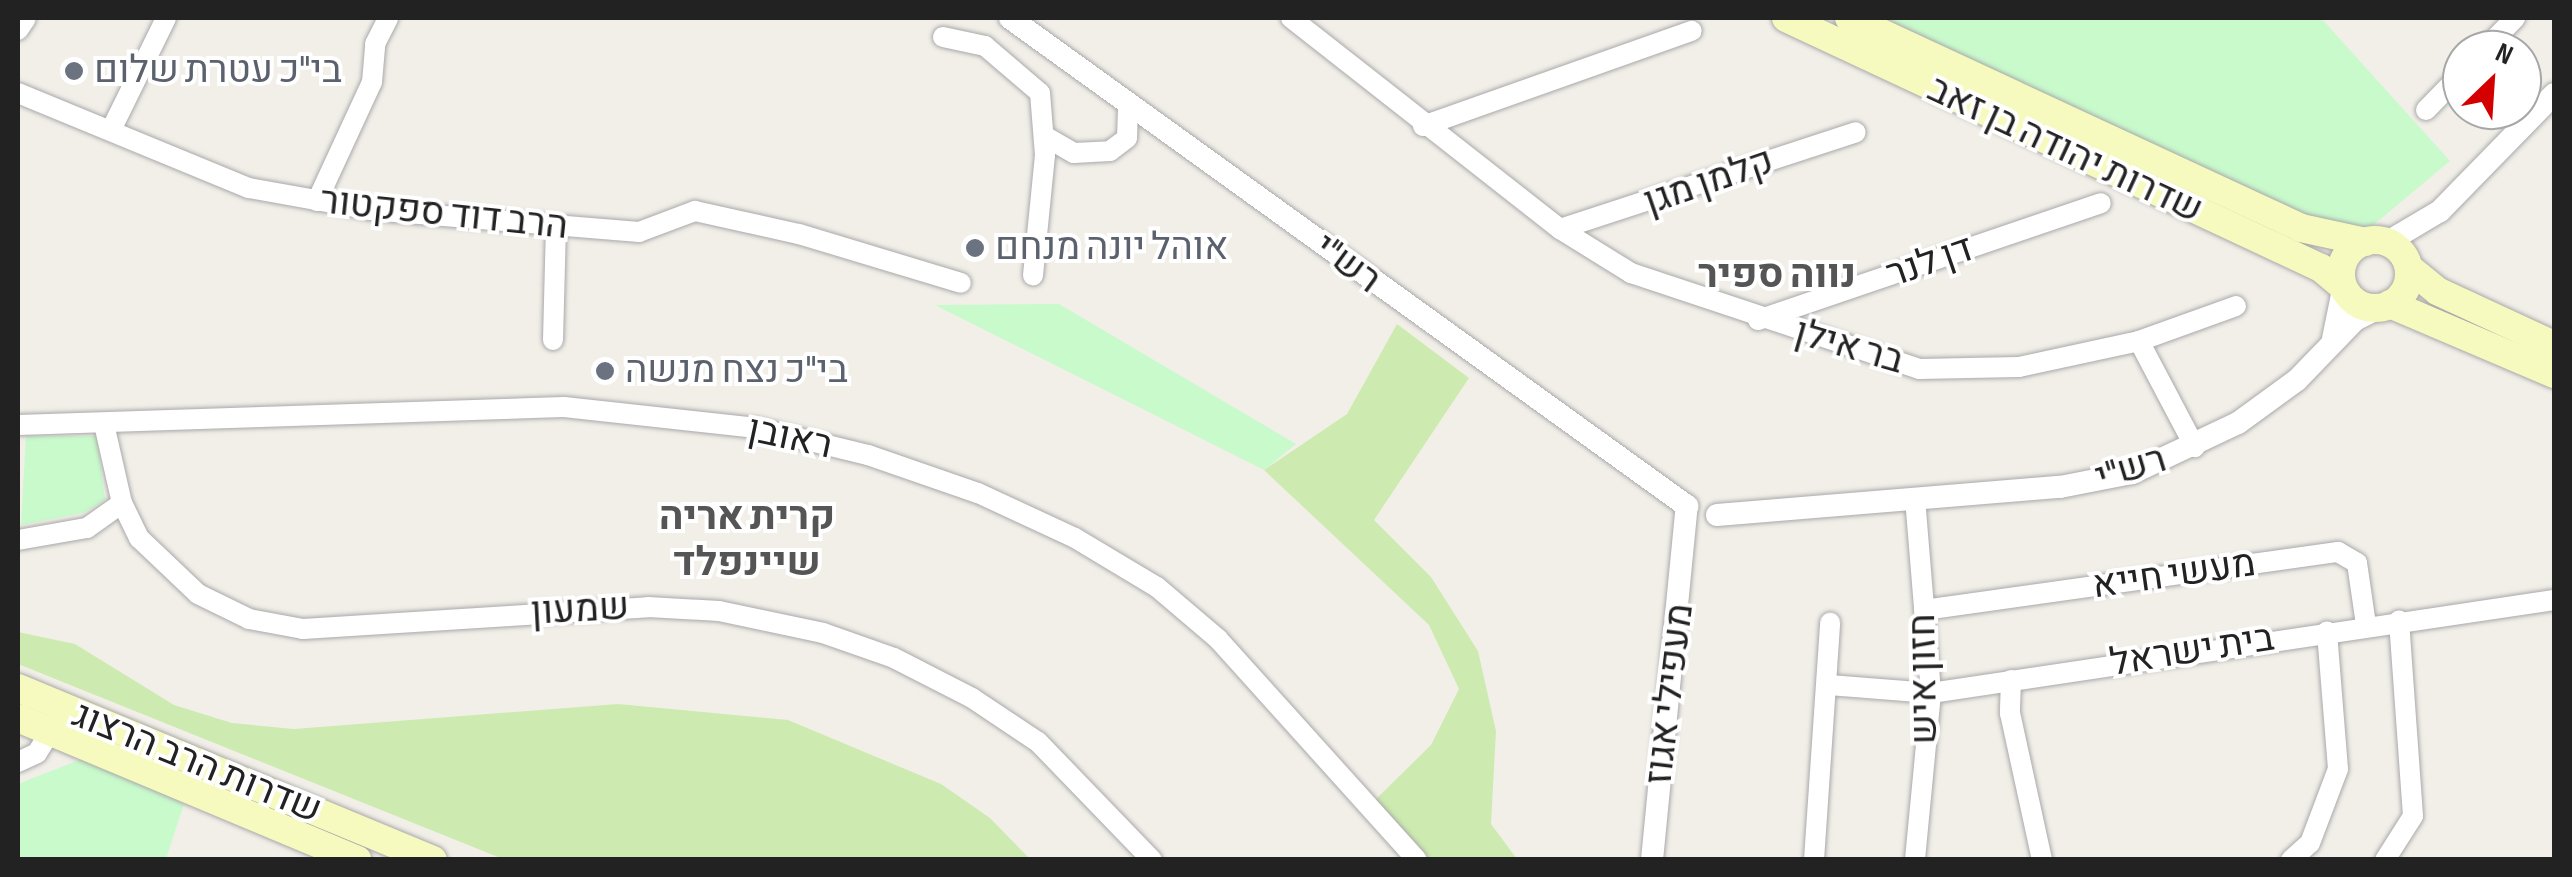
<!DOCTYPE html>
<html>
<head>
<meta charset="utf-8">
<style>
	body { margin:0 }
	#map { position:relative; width:2572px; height:877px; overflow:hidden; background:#f2efe9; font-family:"Sofia Sans Condensed",Heebo,sans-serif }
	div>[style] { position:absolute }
	.grass>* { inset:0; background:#cdebb0 }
	.park>* { inset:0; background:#c8facc }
	.roads { filter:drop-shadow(0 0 2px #a9a9a9) drop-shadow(0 0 2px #a9a9a9) }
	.minor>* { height:20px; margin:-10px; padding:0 10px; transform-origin:10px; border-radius:10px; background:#fff }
	.tertiary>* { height:22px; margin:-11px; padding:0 11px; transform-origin:11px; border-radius:11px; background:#fff }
	.secondary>* { height:28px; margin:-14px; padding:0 14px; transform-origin:14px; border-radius:14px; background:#f7fabf }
	.secondary>.ring { margin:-14px; padding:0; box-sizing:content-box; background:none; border:28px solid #f7fabf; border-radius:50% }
	.dots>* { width:28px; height:28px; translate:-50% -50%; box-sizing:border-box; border:5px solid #fff; border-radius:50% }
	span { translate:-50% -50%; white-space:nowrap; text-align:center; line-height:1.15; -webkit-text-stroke:8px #fff; paint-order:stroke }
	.worship-label { font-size:38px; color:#5b616d }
	.left { translate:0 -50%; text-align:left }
	.street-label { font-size:38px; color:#222 }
	.neighbourhood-label { font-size:40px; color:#555; font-weight:700 }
	.frame { position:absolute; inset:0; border:20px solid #222; pointer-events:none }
	.north { position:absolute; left:2442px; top:30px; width:100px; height:100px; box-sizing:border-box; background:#fff; border:2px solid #a7a7a7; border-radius:50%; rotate:25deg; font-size:28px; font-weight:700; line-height:40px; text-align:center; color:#222 }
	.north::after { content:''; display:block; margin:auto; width:35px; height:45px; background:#d40000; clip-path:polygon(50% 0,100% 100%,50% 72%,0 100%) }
</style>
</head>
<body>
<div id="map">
	<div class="grass">
		<i style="clip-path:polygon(1397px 324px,1469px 378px,1374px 520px,1431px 577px,1478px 651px,1496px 731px,1491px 824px,1517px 859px,1419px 859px,1371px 804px,1431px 745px,1459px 689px,1429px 625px,1264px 470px,1347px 414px)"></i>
		<i style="clip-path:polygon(18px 632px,75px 644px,174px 705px,232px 723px,294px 729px,618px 704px,788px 720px,941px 784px,990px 818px,1030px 859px,503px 859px,18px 664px)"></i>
	</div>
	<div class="park">
		<i style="clip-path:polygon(1885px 18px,2321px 18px,2450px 161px,2365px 232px,2310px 226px)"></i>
		<i style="clip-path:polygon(1059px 304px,1296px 444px,1264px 470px,935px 305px)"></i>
		<i style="clip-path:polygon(26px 436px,97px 436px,105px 500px,83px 513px,21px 525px)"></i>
		<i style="clip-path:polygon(87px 757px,184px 804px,166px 859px,19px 859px,18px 784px)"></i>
	</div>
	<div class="roads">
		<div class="minor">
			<i style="left:1291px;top:18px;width:342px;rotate:38.1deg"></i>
			<i style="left:1560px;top:229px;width:84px;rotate:31.8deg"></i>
			<i style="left:1631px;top:273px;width:304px;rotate:18.4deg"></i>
			<i style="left:1919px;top:369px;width:100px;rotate:-1.1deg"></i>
			<i style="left:2019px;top:367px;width:123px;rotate:-12.2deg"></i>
			<i style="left:2139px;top:341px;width:120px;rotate:62.2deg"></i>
			<i style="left:18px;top:30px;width:14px;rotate:-56deg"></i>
			<i style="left:943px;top:37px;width:43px;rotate:12.1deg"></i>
			<i style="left:985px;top:46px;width:72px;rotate:40.5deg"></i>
			<i style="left:1040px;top:93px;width:62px;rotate:85.4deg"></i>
			<i style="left:1045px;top:155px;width:121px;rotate:95.7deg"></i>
			<i style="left:2484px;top:50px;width:45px;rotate:-45.9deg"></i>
			<i style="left:18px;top:93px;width:250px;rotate:22.4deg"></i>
			<i style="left:249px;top:188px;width:124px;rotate:10.2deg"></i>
			<i style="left:371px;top:210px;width:269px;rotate:4.7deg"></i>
			<i style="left:639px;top:232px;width:60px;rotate:-20.6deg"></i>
			<i style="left:695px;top:211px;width:107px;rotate:12.5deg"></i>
			<i style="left:799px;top:234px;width:169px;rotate:16.8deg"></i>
			<i style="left:2426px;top:110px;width:52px;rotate:-45.8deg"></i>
			<i style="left:1423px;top:126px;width:285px;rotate:-19.5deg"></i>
			<i style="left:111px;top:130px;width:125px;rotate:-63.8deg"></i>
			<i style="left:1046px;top:137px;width:32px;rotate:30deg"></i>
			<i style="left:1074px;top:153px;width:36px;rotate:-3deg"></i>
			<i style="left:1110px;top:151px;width:21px;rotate:-37deg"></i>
			<i style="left:1127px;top:138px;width:34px;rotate:-88deg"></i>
			<i style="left:317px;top:201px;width:131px;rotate:-65.2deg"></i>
			<i style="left:372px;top:82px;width:38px;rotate:-85deg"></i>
			<i style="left:375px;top:44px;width:29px;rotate:-63deg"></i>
			<i style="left:1560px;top:229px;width:311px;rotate:-18.1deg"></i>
			<i style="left:1758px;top:320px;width:362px;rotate:-18.8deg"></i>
			<i style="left:553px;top:340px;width:112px;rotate:-88.5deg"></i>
			<i style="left:2139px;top:341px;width:103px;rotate:-19.8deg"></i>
			<i style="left:104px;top:424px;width:81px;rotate:77.2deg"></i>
			<i style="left:122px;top:503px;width:39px;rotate:64deg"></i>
			<i style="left:139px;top:538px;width:81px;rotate:43.5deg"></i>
			<i style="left:198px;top:594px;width:57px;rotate:26.1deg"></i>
			<i style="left:249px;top:619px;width:55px;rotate:10.5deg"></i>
			<i style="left:303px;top:629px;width:346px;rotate:-3.6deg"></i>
			<i style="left:648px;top:607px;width:71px;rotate:3.2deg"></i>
			<i style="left:719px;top:611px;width:106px;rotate:11.9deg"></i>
			<i style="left:823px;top:633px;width:75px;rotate:19.4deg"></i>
			<i style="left:894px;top:658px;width:88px;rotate:27.1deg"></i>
			<i style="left:972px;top:698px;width:79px;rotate:33.7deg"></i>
			<i style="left:1038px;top:742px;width:164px;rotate:46deg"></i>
			<i style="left:18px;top:425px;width:546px;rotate:-1.89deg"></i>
			<i style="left:564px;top:407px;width:194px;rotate:6.2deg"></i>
			<i style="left:757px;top:428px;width:114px;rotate:13.7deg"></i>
			<i style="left:868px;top:455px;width:116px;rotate:19.1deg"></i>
			<i style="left:978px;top:493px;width:107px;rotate:24.9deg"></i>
			<i style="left:1075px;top:538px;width:96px;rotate:30.9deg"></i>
			<i style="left:1157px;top:587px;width:80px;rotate:40.4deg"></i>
			<i style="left:1218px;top:639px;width:297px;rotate:48deg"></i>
			<i style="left:1915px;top:498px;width:196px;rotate:85.3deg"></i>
			<i style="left:1931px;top:693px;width:168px;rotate:95.5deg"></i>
			<i style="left:18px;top:540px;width:70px;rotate:-9.9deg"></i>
			<i style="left:87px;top:528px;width:43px;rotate:-35.5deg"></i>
			<i style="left:1924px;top:610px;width:418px;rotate:-8deg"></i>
			<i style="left:2338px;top:552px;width:22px;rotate:30deg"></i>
			<i style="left:2357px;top:563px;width:63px;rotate:81.7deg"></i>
			<i style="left:2011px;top:680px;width:33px;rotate:92deg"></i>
			<i style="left:2010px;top:713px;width:150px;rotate:77.7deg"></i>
			<i style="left:1829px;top:685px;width:102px;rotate:4.5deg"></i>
			<i style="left:1931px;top:693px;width:630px;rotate:-8.49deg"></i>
			<i style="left:18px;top:762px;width:21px;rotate:-25deg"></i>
			<i style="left:37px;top:753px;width:36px;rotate:-58deg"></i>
			<i style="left:1814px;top:860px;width:238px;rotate:-86.1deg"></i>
			<i style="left:2291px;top:860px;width:25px;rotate:-42deg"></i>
			<i style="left:2310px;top:843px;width:79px;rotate:-69.3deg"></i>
			<i style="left:2338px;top:769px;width:138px;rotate:-94.6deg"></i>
			<i style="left:2385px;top:860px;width:52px;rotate:-57.5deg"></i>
			<i style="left:2413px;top:816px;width:196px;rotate:-94.1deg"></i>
		</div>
		<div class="tertiary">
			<i style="left:1010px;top:18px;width:835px;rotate:35.79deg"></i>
			<i style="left:2386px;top:243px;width:63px;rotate:-30.7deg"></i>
			<i style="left:2440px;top:211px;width:163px;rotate:-45.7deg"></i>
			<i style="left:2333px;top:339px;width:50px;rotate:-78.5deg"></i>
			<i style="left:1717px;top:515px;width:344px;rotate:-4.7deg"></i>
			<i style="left:2060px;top:487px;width:73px;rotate:-11deg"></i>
			<i style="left:2132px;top:473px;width:117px;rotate:-25.3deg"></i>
			<i style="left:2238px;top:423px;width:73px;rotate:-36.1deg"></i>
			<i style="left:2297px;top:380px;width:83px;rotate:-46deg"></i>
			<i style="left:2355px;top:320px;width:29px;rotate:-27deg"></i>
			<i style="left:1652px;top:860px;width:356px;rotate:-84.4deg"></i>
		</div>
		<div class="secondary">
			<i style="left:1786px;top:18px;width:591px;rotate:25.05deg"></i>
			<i style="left:2321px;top:268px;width:26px;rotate:40deg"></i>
			<i style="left:1849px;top:18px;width:498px;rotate:24.9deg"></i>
			<i style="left:2301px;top:228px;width:66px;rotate:12.2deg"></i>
			<i class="ring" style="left:2341px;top:240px;width:40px;height:40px"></i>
			<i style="left:2409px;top:268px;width:36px;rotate:39deg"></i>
			<i style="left:2437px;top:291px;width:129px;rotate:24.8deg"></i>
			<i style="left:2390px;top:304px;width:178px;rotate:23.1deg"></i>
			<i style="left:18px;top:688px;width:449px;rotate:22.5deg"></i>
			<i style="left:18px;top:718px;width:368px;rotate:22.7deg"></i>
		</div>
	</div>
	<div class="dots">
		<i style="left:74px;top:71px;background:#6b7280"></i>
		<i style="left:975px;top:248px;background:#6b7280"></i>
		<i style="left:605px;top:371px;background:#6b7280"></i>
	</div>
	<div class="worship-label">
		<span class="left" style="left:94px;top:71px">בי"כ עטרת שלום</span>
		<span class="left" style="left:995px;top:248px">אוהל יונה מנחם</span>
		<span class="left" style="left:625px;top:371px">בי"כ נצח מנשה</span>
	</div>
	<div class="street-label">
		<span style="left:2065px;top:150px;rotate:25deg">שדרות יהודה בן זאב</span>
		<span style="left:1709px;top:182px;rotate:-19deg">קלמן מגן</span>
		<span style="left:444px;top:214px;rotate:6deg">הרב דוד ספקטור</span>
		<span style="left:1930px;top:262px;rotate:-19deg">דן לנר</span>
		<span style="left:1347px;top:264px;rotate:36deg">רש"י</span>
		<span style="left:1849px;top:347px;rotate:16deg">בר אילן</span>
		<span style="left:790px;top:438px;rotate:12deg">ראובן</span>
		<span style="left:2131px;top:469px;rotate:-17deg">רש"י</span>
		<span style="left:2174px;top:575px;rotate:-8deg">מעשי חייא</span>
		<span style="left:580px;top:610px;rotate:-3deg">שמעון</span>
		<span style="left:2192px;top:651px;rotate:-9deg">בית ישראל</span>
		<span style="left:1924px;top:679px;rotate:-91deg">חזון איש</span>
		<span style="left:1670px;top:694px;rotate:-83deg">מעפילי אגוז</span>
		<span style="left:197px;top:763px;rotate:22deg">שדרות הרב הרצוג</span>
	</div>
	<div class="neighbourhood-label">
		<span style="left:1777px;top:275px">נווה ספיר</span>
		<span style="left:747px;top:540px">קרית אריה<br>שיינפלד</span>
	</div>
	<div class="frame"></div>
	<div class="north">N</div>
</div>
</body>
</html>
